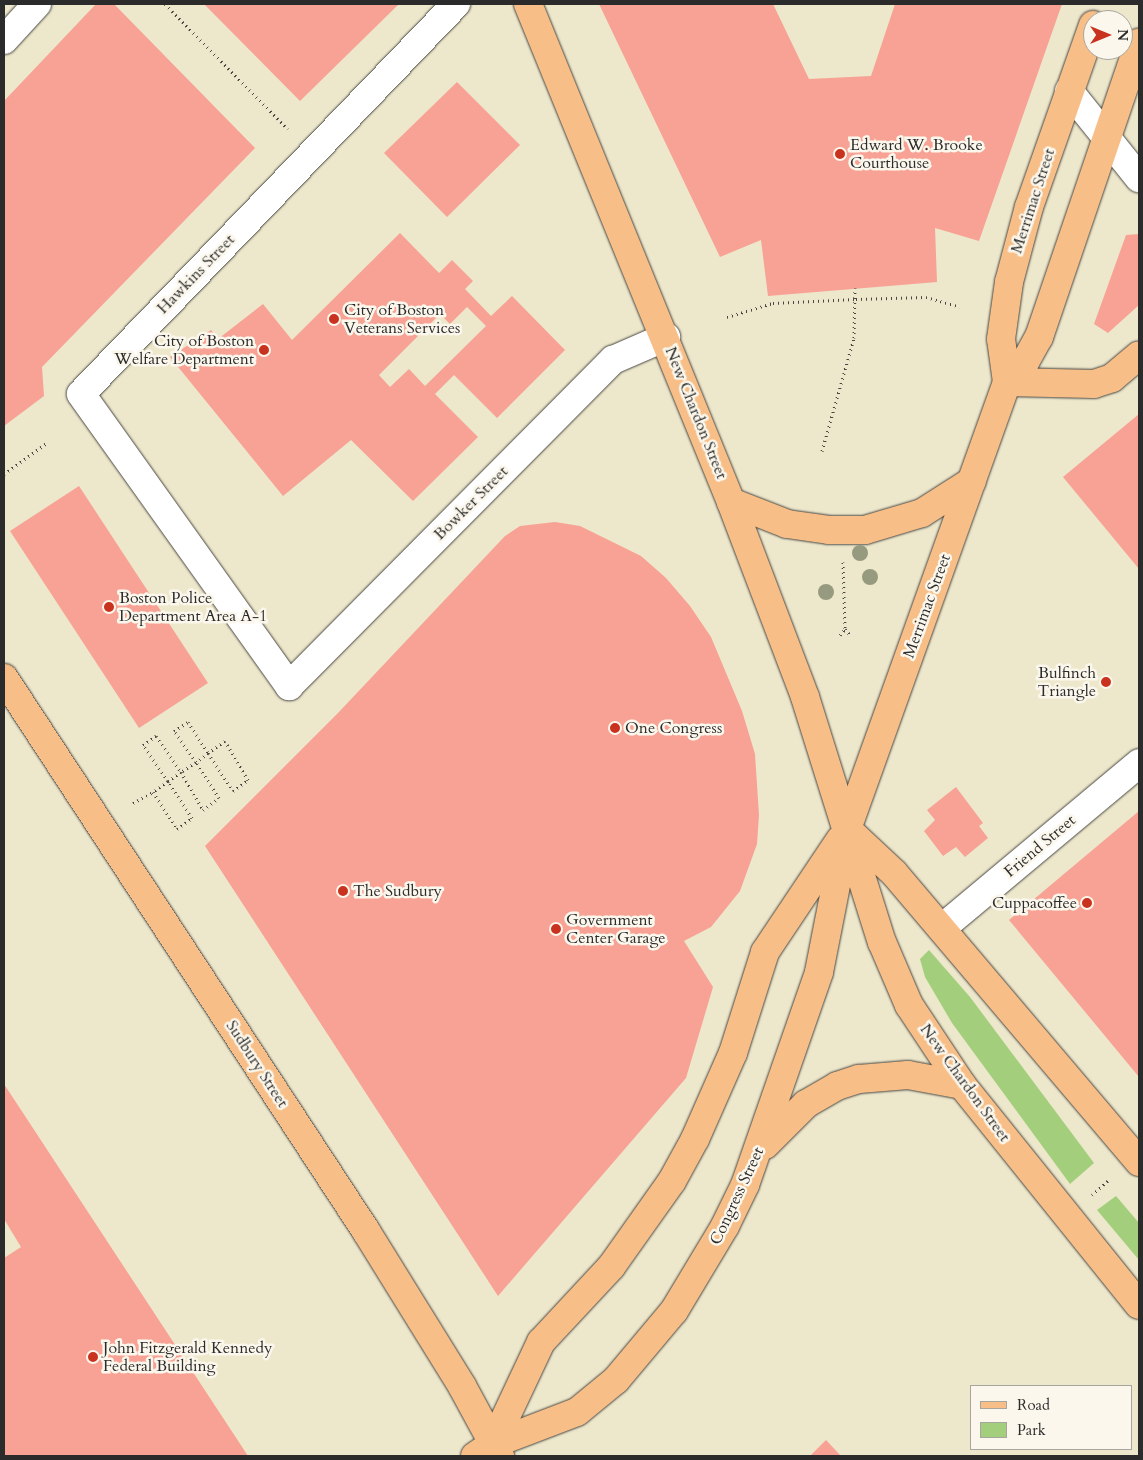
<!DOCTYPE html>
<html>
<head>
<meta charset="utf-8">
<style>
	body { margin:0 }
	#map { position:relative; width:1143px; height:1460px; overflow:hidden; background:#ede7cb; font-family:Cardo,serif }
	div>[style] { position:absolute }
	.green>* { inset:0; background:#a3cf7c }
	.building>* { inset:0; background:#f7a294 }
	.path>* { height:3px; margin-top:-1.5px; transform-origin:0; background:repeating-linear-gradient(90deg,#484743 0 1px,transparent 0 5px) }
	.roads { filter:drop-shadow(0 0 1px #484743) drop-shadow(0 0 1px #484743) }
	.minor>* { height:28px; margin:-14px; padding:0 14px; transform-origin:14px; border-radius:14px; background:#fff }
	.major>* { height:28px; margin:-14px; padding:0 14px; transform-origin:14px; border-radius:14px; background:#f7be87 }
	.trees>* { width:16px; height:16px; margin:-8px; border-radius:50%; background:#969b80 }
	.dots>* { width:14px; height:14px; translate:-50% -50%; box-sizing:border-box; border:2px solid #fbf7ec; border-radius:50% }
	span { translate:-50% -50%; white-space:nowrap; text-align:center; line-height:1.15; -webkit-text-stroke:5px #fbf7ec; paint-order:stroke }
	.poi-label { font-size:16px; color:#2b2b2b }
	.left { translate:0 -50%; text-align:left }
	.right { translate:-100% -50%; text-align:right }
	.street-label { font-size:16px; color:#2b2b2b }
	.frame { position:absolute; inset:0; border:5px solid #2b2b2b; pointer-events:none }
	.legend { position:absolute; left:970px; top:1385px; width:162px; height:65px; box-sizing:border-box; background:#fbf7ec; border:1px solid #a8a59f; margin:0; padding:6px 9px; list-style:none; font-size:15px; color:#2b2b2b }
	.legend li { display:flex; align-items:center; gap:10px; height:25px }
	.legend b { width:25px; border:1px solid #a8a59f }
	.north { position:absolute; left:1083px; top:10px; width:50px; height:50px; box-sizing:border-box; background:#fbf7ec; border:1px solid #a8a59f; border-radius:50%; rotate:90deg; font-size:14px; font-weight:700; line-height:20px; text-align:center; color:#2b2b2b }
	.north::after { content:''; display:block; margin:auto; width:18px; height:22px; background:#c8321e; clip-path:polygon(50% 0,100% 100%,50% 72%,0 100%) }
</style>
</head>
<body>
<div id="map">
	<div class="green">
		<i style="clip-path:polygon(929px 950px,970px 997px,1094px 1163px,1070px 1184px,952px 1023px,925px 977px,920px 959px)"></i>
		<i style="clip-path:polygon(1116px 1196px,1139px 1223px,1139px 1260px,1097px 1210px)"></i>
	</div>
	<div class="building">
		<i style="clip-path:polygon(96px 4px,114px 4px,255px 148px,42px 367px,44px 396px,4px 426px,4px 101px)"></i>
		<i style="clip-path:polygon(204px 4px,399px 4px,300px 101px)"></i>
		<i style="clip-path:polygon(599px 4px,773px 4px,809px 79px,871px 76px,895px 4px,1062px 4px,979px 241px,935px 228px,937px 282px,768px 296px,761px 240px,720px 257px)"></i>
		<i style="clip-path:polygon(457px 82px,520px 145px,447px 217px,384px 153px)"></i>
		<i style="clip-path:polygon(evenodd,400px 233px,439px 273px,452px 260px,473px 281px,465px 289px,491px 316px,512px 296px,565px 350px,497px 418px,454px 375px,435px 394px,478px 437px,413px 501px,351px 440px,283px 496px,170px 357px,211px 330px,218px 339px,263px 304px,292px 340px,400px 233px,467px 307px,486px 326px,425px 386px,409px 369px,390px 387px,379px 375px,440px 314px,450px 324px,467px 307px)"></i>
		<i style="clip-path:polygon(1139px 234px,1139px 305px,1108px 333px,1094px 324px,1126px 235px)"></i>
		<i style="clip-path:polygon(1139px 414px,1139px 569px,1063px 477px)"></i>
		<i style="clip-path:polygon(79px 486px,208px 683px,139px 728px,10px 531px)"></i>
		<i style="clip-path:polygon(555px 522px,580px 526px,641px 556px,666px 578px,690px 606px,711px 637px,742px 711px,755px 754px,759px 815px,757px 844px,740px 891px,711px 927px,684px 941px,713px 987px,686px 1078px,498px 1296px,205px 846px,338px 713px,505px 536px,520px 526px)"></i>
		<i style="clip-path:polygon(956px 787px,983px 823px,979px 826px,988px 838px,965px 857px,956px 847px,943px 856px,924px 831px,935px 820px,927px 810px)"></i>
		<i style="clip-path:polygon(1139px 811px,1139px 1077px,1009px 920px)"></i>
		<i style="clip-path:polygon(4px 1084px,248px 1456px,4px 1456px,4px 1258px,21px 1247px,4px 1219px)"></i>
		<i style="clip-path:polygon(826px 1440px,841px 1456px,810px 1456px)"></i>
	</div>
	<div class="path">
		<i style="left:165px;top:4px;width:175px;rotate:45.5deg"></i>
		<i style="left:727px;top:317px;width:48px;rotate:-16.9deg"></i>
		<i style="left:773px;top:303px;width:83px;rotate:-2.8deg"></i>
		<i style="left:856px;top:299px;width:70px;rotate:-1.6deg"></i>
		<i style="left:926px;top:297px;width:35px;rotate:16deg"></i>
		<i style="left:822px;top:451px;width:117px;rotate:-74.2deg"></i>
		<i style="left:854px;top:338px;width:50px;rotate:-88.9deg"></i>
		<i style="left:4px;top:474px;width:54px;rotate:-36deg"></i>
		<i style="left:843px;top:562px;width:67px;rotate:88.3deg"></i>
		<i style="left:845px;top:629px;width:9px;rotate:49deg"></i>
		<i style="left:840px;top:635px;width:8px;rotate:-50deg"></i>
		<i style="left:133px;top:803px;width:23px;rotate:-29deg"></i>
		<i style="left:153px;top:792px;width:44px;rotate:57deg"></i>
		<i style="left:177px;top:829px;width:19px;rotate:-36deg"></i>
		<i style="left:192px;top:818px;width:44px;rotate:-123deg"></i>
		<i style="left:168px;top:781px;width:44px;rotate:-124.8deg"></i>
		<i style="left:143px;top:745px;width:16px;rotate:-35deg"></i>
		<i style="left:156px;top:736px;width:44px;rotate:55.2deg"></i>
		<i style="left:181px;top:772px;width:44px;rotate:59.9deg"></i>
		<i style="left:203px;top:810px;width:20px;rotate:-37deg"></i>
		<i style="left:219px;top:798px;width:43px;rotate:-122.6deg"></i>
		<i style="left:196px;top:762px;width:38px;rotate:-125deg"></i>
		<i style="left:174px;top:731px;width:17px;rotate:-33deg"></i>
		<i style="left:188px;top:722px;width:37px;rotate:57deg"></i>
		<i style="left:208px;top:753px;width:45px;rotate:56.7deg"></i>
		<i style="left:233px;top:791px;width:19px;rotate:-36deg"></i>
		<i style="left:248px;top:780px;width:45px;rotate:-120.5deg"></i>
		<i style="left:225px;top:741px;width:21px;rotate:145deg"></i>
		<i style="left:208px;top:753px;width:15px;rotate:143deg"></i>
		<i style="left:196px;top:762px;width:18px;rotate:146deg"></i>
		<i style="left:181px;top:772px;width:16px;rotate:145deg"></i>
		<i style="left:168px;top:781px;width:19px;rotate:144deg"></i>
		<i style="left:1092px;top:1195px;width:24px;rotate:-42deg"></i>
	</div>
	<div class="roads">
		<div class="minor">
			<i style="left:456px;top:4px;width:541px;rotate:133.88deg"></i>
			<i style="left:81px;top:394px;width:359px;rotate:54.5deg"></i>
			<i style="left:289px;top:686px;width:460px;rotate:-45.2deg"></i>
			<i style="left:613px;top:360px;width:58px;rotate:-23.5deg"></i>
			<i style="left:4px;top:40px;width:49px;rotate:-47.5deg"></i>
			<i style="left:1069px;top:91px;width:112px;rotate:51.2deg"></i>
			<i style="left:942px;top:928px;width:257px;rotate:-39.9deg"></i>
		</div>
		<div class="major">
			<i style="left:528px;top:4px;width:538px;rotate:67.82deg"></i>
			<i style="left:731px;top:502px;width:209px;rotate:69.2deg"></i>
			<i style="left:805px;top:697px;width:257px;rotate:72.6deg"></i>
			<i style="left:882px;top:942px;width:69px;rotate:66.8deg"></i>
			<i style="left:909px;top:1005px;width:96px;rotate:56.5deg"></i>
			<i style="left:962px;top:1085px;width:282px;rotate:51.2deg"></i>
			<i style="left:1007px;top:382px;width:43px;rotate:-97.9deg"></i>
			<i style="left:1001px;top:339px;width:58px;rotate:-82deg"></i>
			<i style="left:1009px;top:282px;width:78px;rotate:-75.1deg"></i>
			<i style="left:1029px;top:207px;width:193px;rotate:-70.6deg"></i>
			<i style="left:1007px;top:382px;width:87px;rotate:1.3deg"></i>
			<i style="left:1094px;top:384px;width:19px;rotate:-18deg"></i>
			<i style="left:1112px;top:378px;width:35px;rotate:-40deg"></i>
			<i style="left:731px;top:502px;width:60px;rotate:21.4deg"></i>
			<i style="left:787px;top:524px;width:42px;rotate:8.1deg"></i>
			<i style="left:829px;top:530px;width:36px"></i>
			<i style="left:865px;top:530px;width:59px;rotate:-16.6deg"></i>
			<i style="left:922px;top:513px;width:59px;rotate:-32.6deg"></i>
			<i style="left:4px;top:678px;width:661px;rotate:56.79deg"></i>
			<i style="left:366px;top:1231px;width:182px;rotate:58.2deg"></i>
			<i style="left:462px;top:1386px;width:80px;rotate:61.5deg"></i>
			<i style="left:847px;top:829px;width:64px;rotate:43.1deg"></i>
			<i style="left:894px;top:873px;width:379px;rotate:49.7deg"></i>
			<i style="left:765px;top:1145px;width:58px;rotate:-45deg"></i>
			<i style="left:806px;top:1104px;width:36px;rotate:-30deg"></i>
			<i style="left:837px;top:1086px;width:23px;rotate:-18deg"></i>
			<i style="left:859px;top:1079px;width:49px;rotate:-4.7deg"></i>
			<i style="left:908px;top:1075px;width:55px;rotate:10.5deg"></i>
			<i style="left:493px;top:1444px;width:113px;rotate:-64.8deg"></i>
			<i style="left:541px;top:1342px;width:103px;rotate:-47deg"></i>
			<i style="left:611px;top:1267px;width:105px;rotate:-54.7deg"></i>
			<i style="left:672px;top:1181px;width:48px;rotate:-61.3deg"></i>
			<i style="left:695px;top:1139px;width:94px;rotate:-66.2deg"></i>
			<i style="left:733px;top:1053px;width:106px;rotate:-72.4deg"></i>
			<i style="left:765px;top:952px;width:135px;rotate:-56.2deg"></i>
			<i style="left:475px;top:1456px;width:22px;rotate:-34deg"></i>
			<i style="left:493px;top:1444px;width:90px;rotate:-20.9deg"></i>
			<i style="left:577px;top:1412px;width:50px;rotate:-39.4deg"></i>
			<i style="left:616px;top:1380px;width:90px;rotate:-50deg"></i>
			<i style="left:674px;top:1311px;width:99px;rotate:-59deg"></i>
			<i style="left:725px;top:1226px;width:46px;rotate:-64deg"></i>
			<i style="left:745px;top:1185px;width:225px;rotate:-70.8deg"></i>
			<i style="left:819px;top:972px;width:146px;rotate:-78.9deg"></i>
			<i style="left:847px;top:829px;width:475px;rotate:-70.3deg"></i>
			<i style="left:1007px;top:382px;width:27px;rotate:-48deg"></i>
			<i style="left:1025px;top:362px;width:29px;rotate:-61deg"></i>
			<i style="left:1039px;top:337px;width:311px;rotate:-71.2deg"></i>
		</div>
	</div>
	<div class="trees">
		<i style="left:860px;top:553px"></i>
		<i style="left:870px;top:577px"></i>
		<i style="left:826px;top:592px"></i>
	</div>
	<div class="dots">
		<i style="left:840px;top:154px;background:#c8321e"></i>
		<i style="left:334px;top:319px;background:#c8321e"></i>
		<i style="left:264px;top:350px;background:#c8321e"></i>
		<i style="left:109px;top:607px;background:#c8321e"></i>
		<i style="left:1106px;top:682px;background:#c8321e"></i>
		<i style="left:615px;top:728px;background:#c8321e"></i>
		<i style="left:343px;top:891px;background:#c8321e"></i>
		<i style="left:1087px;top:903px;background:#c8321e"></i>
		<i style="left:556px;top:929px;background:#c8321e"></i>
		<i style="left:93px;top:1357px;background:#c8321e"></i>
	</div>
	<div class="poi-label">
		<span class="left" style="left:850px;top:154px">Edward W. Brooke<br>Courthouse</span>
		<span class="left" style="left:344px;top:319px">City of Boston<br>Veterans Services</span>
		<span class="right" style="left:254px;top:350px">City of Boston<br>Welfare Department</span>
		<span class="left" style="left:119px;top:607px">Boston Police<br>Department Area A-1</span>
		<span class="right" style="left:1096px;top:682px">Bulfinch<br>Triangle</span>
		<span class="left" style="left:625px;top:728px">One Congress</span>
		<span class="left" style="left:353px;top:891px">The Sudbury</span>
		<span class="right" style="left:1077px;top:903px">Cuppacoffee</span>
		<span class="left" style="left:566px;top:929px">Government<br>Center Garage</span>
		<span class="left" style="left:103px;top:1357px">John Fitzgerald Kennedy<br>Federal Building</span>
	</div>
	<div class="street-label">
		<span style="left:1033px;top:201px;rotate:-72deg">Merrimac Street</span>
		<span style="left:196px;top:274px;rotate:-46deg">Hawkins Street</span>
		<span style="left:696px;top:413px;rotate:68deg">New Chardon Street</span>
		<span style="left:471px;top:503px;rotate:-45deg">Bowker Street</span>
		<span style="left:927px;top:606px;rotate:-70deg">Merrimac Street</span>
		<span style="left:1040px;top:846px;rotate:-40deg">Friend Street</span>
		<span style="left:257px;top:1064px;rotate:57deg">Sudbury Street</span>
		<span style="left:965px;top:1083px;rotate:54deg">New Chardon Street</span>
		<span style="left:737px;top:1196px;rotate:-65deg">Congress Street</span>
	</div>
	<div class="frame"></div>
	<ul class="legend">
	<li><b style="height:6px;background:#f7be87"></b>Road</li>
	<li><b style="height:14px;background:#a3cf7c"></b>Park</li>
	</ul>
	<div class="north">N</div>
</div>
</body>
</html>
